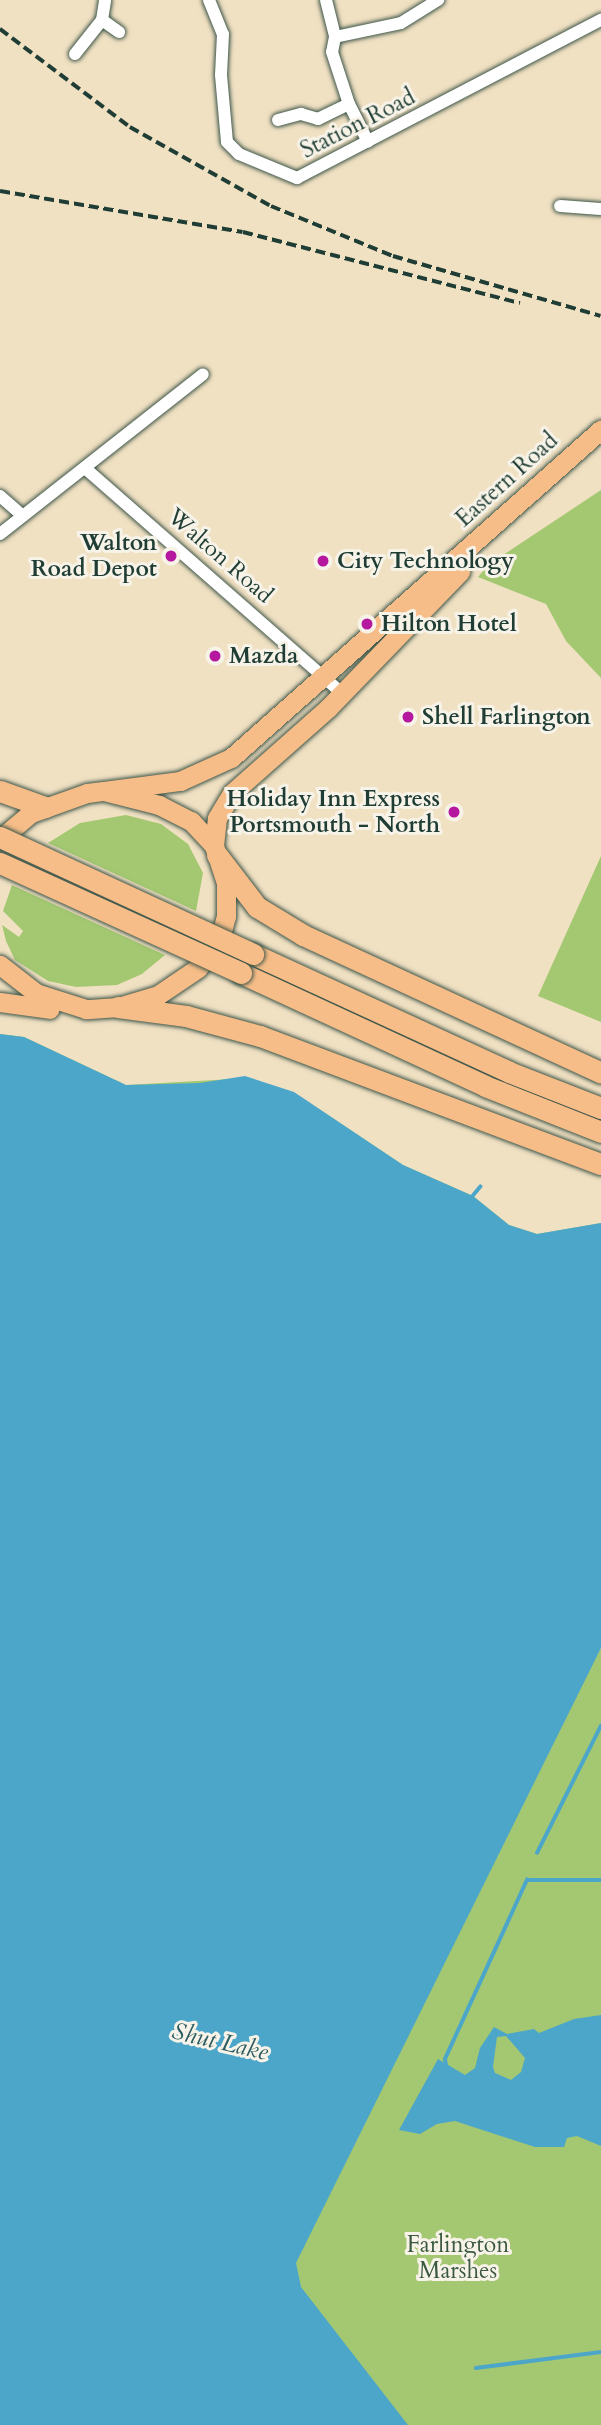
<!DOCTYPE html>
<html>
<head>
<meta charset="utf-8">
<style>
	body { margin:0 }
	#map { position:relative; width:601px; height:2425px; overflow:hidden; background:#f1e1c3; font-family:Cardo,serif }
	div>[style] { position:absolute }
	.green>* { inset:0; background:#a4c871 }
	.water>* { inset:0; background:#4ca6ca }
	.stream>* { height:3.5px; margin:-1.75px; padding:0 1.75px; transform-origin:1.75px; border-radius:1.75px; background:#4ca6ca }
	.roads { filter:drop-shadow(0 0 2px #3e5649) drop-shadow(0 0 2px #3e5649) }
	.street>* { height:12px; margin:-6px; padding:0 6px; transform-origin:6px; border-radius:6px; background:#fff }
	.primary>* { height:19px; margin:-9.5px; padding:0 9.5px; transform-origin:9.5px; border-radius:9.5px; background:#f7bd88 }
	.highway>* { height:21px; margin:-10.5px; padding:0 10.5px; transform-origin:10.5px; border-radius:10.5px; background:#f7bd88 }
	.rail>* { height:3.5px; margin-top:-1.75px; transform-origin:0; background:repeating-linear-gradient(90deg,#1f3d34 0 10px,transparent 0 15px) }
	.bridges { filter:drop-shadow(0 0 2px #3e5649) drop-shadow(0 0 2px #3e5649) }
	.highway-bridge>* { height:21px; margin:-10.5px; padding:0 10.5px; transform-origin:10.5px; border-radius:10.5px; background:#f7bd88 }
	.dots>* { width:19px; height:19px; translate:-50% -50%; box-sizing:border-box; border:4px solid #f7f3e8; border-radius:50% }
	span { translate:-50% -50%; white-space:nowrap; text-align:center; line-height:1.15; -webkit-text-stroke:6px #f7f3e8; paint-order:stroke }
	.street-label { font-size:23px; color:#1f3d34 }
	.poi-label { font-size:23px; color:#1f3d34; font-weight:700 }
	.right { translate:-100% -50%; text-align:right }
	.left { translate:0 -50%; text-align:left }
	.park-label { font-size:23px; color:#3a5940 }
	.water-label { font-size:24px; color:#2c5c61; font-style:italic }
</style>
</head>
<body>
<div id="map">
	<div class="green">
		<i style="clip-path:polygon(601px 490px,601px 678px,566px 641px,546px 604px,478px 577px,488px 565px)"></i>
		<i style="clip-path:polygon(126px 815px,161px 824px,188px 844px,203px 873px,196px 911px,48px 843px,80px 823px)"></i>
		<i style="clip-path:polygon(601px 856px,601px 1022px,538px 996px)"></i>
		<i style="clip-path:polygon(12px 885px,14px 886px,165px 955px,142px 974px,117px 985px,76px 987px,48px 981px,15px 960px,6px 941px,2px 925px,19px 937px,23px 931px,3px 911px)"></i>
		<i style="clip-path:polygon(0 1034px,24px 1037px,126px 1085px,250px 1078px,301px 1097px,403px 1165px,473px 1196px,509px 1225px,537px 1234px,601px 1223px,601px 1645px,593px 1663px,601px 1648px,601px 2425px,0 2425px)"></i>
	</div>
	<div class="water">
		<i style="clip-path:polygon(0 1034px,24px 1037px,126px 1085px,200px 1083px,245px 1076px,294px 1092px,403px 1165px,473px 1196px,509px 1225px,537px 1234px,601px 1223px,601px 1648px,296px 2263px,301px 2287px,408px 2425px,0 2425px)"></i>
		<i style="clip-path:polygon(evenodd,601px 2015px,601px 2146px,577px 2136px,567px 2138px,564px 2147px,535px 2147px,455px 2121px,437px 2124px,420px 2134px,399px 2130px,438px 2059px,465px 2075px,475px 2068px,480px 2048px,494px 2027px,507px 2034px,534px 2029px,539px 2033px,574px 2019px,601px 2015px,506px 2036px,525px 2058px,521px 2072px,511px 2080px,495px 2073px,493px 2067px,497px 2037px,506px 2036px)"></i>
	</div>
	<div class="stream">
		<i style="left:470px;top:1199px;width:16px;rotate:-50deg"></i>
		<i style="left:537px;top:1853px;width:142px;rotate:-63.3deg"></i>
		<i style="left:447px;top:2072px;width:13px;rotate:-99deg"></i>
		<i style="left:445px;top:2059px;width:197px;rotate:-65.4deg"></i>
		<i style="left:527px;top:1880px;width:74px"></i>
		<i style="left:476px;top:2368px;width:126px;rotate:-7.3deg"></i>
	</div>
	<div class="roads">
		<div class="street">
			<i style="left:209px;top:0;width:37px;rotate:68deg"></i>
			<i style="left:223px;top:34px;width:41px;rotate:92.8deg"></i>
			<i style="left:221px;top:75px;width:67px;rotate:84.9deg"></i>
			<i style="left:227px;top:142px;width:17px;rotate:45deg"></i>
			<i style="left:239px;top:154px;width:63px;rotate:22.5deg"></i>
			<i style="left:297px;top:178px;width:343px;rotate:-27.5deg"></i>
			<i style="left:326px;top:0;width:38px;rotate:76deg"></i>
			<i style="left:335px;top:37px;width:15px;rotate:101deg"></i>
			<i style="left:332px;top:52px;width:55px;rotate:71.9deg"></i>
			<i style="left:349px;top:104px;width:42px;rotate:63.4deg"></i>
			<i style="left:102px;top:20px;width:21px;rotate:35deg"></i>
			<i style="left:335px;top:37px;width:67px;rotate:-12deg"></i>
			<i style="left:401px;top:23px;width:44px;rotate:-31.9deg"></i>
			<i style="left:75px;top:54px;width:43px;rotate:-51.5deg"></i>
			<i style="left:102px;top:20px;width:20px;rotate:-81deg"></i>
			<i style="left:278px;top:120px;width:24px;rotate:-15deg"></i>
			<i style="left:301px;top:114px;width:18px;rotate:16deg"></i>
			<i style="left:318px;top:119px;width:34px;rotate:-26deg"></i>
			<i style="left:560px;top:206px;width:41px;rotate:4.2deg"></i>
			<i style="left:86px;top:469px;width:340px;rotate:41.2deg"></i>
			<i style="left:0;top:496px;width:30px;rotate:41deg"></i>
			<i style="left:0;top:534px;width:258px;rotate:-38.2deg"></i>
		</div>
		<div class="primary">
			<i style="left:104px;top:791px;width:77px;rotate:-7.5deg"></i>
			<i style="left:180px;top:781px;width:56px;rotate:-24.3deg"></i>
			<i style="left:231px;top:758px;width:495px;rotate:-41.6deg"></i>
			<i style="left:0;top:839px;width:40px;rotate:-40deg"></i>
			<i style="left:31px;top:813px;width:59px;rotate:-19.7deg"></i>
			<i style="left:87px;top:793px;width:17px;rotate:-7deg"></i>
			<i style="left:104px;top:791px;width:57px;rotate:14.3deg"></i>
			<i style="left:159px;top:805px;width:36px;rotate:27deg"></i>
			<i style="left:191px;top:821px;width:34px;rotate:47deg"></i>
			<i style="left:214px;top:846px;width:39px;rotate:72deg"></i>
			<i style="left:226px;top:883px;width:33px;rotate:90deg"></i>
			<i style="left:226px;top:916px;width:27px;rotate:105deg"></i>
			<i style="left:219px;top:942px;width:33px;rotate:129deg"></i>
			<i style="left:198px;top:968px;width:48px;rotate:146deg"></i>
			<i style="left:158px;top:995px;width:42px;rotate:163.3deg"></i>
			<i style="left:118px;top:1007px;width:32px;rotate:176deg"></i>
			<i style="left:86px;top:1009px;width:52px;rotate:-162.3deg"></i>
			<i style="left:36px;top:993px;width:46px;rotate:-142.1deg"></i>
			<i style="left:214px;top:846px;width:28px;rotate:-84deg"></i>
			<i style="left:217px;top:818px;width:29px;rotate:-59deg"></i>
			<i style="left:232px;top:793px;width:128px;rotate:-41.5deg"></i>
			<i style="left:328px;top:708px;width:190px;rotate:-45.9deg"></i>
			<i style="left:0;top:1002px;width:50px;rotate:8deg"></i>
		</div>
		<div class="highway">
			<i style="left:0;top:791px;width:48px;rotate:19.6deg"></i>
			<i style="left:217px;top:855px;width:66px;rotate:52.4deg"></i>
			<i style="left:257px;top:907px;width:54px;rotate:31.3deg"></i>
			<i style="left:303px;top:935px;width:328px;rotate:24.8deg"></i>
			<i style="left:253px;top:954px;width:282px;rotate:24.7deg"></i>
			<i style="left:509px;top:1072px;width:99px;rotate:21.4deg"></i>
			<i style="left:241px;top:973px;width:269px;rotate:24.8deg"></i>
			<i style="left:485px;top:1086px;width:125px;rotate:21.6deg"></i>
			<i style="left:118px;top:1007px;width:69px;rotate:7.5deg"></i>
			<i style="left:186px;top:1016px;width:77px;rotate:15.1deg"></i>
			<i style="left:260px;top:1036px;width:364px;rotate:20.6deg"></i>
		</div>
	</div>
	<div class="rail">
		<i style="left:0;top:29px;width:163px;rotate:37deg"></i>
		<i style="left:130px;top:127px;width:162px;rotate:29.3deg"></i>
		<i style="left:271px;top:206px;width:132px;rotate:22.3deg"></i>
		<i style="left:393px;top:256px;width:216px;rotate:16.1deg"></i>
		<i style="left:0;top:191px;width:246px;rotate:9.6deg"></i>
		<i style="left:243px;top:232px;width:286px;rotate:14.4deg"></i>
	</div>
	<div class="bridges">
		<div class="highway-bridge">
			<i style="left:0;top:837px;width:279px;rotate:24.8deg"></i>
			<i style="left:0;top:863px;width:265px;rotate:24.5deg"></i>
		</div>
	</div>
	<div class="dots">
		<i style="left:171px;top:556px;background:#b5179e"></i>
		<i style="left:323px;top:561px;background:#b5179e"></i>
		<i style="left:367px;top:624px;background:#b5179e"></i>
		<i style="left:215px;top:656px;background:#b5179e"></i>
		<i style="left:408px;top:717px;background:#b5179e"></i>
		<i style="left:454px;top:812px;background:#b5179e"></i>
	</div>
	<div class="street-label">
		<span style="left:358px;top:124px;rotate:-27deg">Station Road</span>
		<span style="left:507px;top:480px;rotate:-42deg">Eastern Road</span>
		<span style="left:220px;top:556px;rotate:41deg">Walton Road</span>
	</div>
	<div class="poi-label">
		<span class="right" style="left:157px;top:556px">Walton<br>Road Depot</span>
		<span class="left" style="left:337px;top:561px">City Technology</span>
		<span class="left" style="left:381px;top:624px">Hilton Hotel</span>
		<span class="left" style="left:229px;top:656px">Mazda</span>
		<span class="left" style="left:422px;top:717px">Shell Farlington</span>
		<span class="right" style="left:440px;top:812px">Holiday Inn Express<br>Portsmouth - North</span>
	</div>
	<div class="park-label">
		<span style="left:458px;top:2258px">Farlington<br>Marshes</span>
	</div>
	<div class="water-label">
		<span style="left:220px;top:2042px;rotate:13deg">Shut Lake</span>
	</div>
</div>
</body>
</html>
